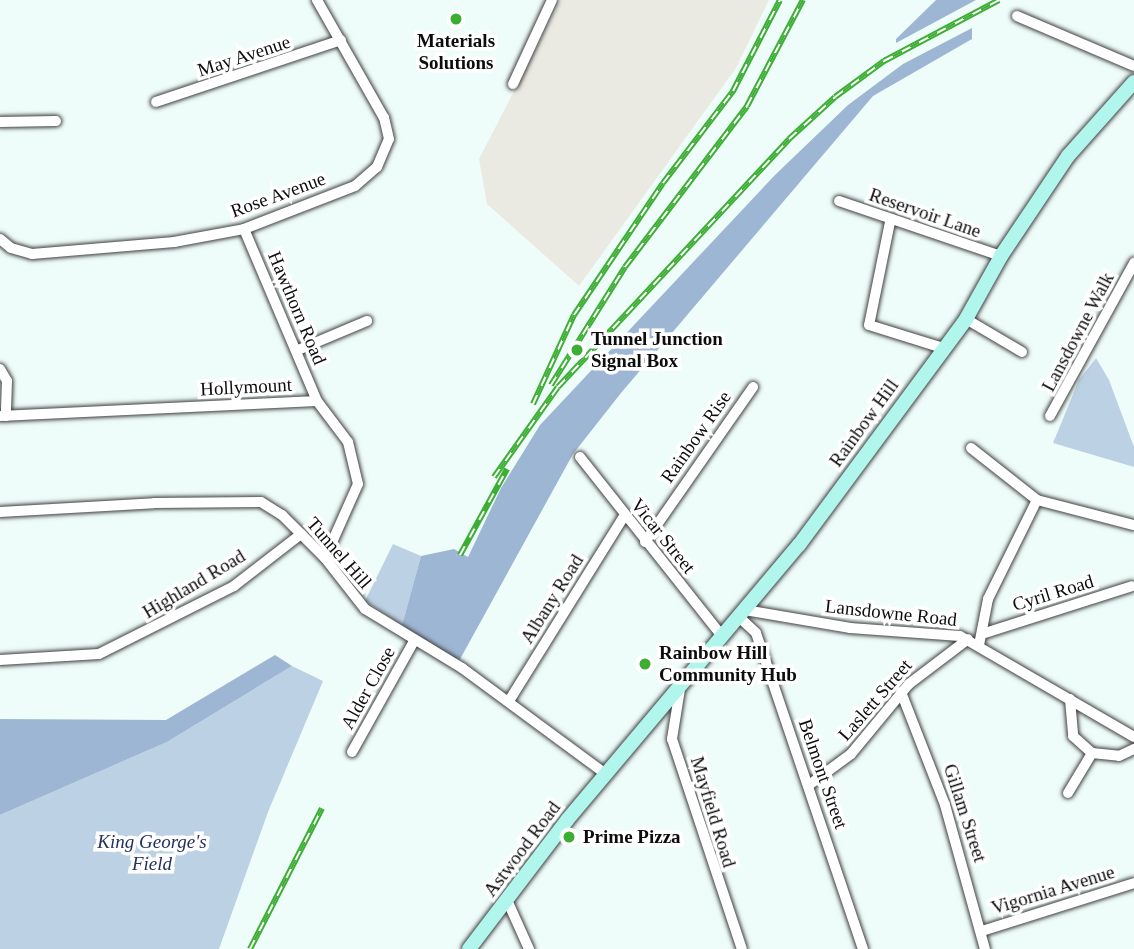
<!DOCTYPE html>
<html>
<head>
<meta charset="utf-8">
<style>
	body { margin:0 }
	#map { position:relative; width:1134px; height:949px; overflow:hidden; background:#effdfa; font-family:Georgia,serif }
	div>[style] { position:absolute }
	.industrial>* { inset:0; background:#ebeae2 }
	.green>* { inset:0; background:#bcd1e4 }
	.forest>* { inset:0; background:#9db6d3 }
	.roads { filter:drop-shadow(0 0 2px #404040) drop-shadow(0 0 2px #404040) }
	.street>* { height:10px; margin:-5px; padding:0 5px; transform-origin:5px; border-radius:5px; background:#fff }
	.secondary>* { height:14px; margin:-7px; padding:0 7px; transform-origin:7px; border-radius:7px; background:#b0f6ed }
	.rail>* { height:6px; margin-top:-3px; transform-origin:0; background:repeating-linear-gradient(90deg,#fff 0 10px,#3cae34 0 20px); box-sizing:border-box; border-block:2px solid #3cae34 }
	.dots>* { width:19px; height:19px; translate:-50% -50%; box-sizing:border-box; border:4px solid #fff; border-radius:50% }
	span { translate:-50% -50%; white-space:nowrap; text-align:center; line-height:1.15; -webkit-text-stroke:7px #fff; paint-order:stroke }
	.poi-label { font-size:19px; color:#0d0d0d; font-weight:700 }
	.left { translate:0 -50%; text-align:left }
	.street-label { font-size:19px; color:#0d0d0d }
	.park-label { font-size:19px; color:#24315e; font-style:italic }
</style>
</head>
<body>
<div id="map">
	<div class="industrial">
		<i style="clip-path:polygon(561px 0,769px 0,736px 68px,579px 286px,487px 204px,479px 159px)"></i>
	</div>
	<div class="green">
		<i style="clip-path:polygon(1096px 358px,1109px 380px,1134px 447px,1134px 467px,1053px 443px,1079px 380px)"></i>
		<i style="clip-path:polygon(393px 544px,421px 556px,402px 625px,365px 601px)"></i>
		<i style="clip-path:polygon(292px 666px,323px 681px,268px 812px,219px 949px,0 949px,0 815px,167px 742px)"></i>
	</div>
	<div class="forest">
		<i style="clip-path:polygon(936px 0,976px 0,896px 43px,896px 39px)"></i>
		<i style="clip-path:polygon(972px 28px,972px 39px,873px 96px,621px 393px,573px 454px,459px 661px,402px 625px,421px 556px,454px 549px,468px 557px,501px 488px,540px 425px,775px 175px,848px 105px,903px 64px)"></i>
		<i style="clip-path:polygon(275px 655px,292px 666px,167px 742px,0 815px,0 719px,166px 720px)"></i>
	</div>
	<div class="roads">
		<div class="street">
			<i style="left:1017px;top:16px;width:127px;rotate:23.1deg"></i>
			<i style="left:513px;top:84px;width:93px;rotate:-65.1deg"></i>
			<i style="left:156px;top:102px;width:195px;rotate:-18.5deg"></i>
			<i style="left:0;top:122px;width:56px;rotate:-1deg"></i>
			<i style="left:839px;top:201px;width:171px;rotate:18.8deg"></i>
			<i style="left:890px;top:222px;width:105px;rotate:101.5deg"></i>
			<i style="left:869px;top:325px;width:77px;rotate:17.3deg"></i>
			<i style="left:244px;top:229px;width:187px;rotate:67deg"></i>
			<i style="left:0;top:239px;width:14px;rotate:39deg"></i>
			<i style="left:11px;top:248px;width:22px;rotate:16deg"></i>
			<i style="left:32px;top:254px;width:143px;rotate:-4.8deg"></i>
			<i style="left:174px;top:242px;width:71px;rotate:-10.5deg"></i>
			<i style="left:244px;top:229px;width:119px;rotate:-21.2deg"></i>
			<i style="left:355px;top:186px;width:29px;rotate:-41deg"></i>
			<i style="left:377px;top:167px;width:30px;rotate:-67deg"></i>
			<i style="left:389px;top:139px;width:22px;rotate:-103deg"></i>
			<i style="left:384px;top:118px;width:136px;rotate:-119.6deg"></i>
			<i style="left:966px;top:319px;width:65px;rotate:30.5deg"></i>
			<i style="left:298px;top:350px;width:75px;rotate:-22.8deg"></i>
			<i style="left:0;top:369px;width:14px;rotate:60deg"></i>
			<i style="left:7px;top:381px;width:35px;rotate:92deg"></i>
			<i style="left:0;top:416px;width:317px;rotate:-2.7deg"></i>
			<i style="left:317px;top:401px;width:51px;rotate:52.9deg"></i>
			<i style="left:348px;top:442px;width:43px;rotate:76.6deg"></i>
			<i style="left:358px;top:484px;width:81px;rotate:114deg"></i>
			<i style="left:1050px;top:416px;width:175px;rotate:-61.2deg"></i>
			<i style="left:971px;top:448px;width:84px;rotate:38.2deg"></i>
			<i style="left:1037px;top:500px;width:100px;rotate:14.5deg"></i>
			<i style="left:580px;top:457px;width:227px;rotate:51.6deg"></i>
			<i style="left:0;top:512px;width:154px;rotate:-3.3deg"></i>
			<i style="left:154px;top:503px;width:107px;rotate:-0.5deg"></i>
			<i style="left:261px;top:502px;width:25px;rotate:32deg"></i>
			<i style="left:282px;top:515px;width:61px;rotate:45deg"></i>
			<i style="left:325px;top:558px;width:65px;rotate:51.9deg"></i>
			<i style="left:365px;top:609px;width:114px;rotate:31.3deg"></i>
			<i style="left:462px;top:668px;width:179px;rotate:36.4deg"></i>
			<i style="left:645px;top:542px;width:189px;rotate:-55.1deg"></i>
			<i style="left:745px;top:610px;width:107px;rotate:9.7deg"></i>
			<i style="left:850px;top:628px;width:110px;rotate:4.2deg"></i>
			<i style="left:960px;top:636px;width:201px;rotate:30.1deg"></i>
			<i style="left:739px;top:617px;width:23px;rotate:43deg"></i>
			<i style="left:756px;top:633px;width:334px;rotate:71.3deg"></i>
			<i style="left:985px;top:633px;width:154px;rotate:-17.7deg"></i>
			<i style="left:979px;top:645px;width:47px;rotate:-78.9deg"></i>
			<i style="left:988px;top:599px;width:110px;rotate:-63.7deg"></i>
			<i style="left:0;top:660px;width:99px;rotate:-3.5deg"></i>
			<i style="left:99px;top:654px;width:151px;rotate:-26.7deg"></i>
			<i style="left:234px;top:586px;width:85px;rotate:-37.8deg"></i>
			<i style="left:680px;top:689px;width:51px;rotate:99.1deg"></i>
			<i style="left:672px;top:739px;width:221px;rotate:71.6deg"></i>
			<i style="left:901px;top:692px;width:121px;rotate:68.7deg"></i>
			<i style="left:945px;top:805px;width:149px;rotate:74.5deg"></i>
			<i style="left:1070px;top:699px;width:37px;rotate:85deg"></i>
			<i style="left:1073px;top:736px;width:25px;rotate:42deg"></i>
			<i style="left:1092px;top:753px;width:27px;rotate:6deg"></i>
			<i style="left:1119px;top:756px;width:17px;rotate:-25deg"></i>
			<i style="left:509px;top:701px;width:218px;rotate:-58.1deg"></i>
			<i style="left:352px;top:752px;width:127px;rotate:-60.8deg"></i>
			<i style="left:809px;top:785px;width:52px;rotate:-36.4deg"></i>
			<i style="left:851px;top:754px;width:91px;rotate:-50.4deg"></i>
			<i style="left:909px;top:684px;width:74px;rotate:-37.3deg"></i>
			<i style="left:1068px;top:793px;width:47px;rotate:-59deg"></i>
			<i style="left:507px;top:900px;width:54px;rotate:65.8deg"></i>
			<i style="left:982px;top:931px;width:159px;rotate:-17.5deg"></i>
		</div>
		<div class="secondary">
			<i style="left:469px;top:949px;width:163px;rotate:-52.7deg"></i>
			<i style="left:568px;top:819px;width:358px;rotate:-49.9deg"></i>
			<i style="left:799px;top:545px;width:281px;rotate:-53.5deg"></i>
			<i style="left:966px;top:319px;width:72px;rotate:-60.9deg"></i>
			<i style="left:1001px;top:256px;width:120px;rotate:-56.2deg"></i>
			<i style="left:1068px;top:156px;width:99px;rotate:-48.3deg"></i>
		</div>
	</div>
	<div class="rail">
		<i style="left:551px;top:385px;width:139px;rotate:-57.9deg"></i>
		<i style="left:625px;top:267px;width:202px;rotate:-52.8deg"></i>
		<i style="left:747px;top:106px;width:120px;rotate:-62.2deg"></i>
		<i style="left:533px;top:404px;width:98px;rotate:-65.3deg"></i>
		<i style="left:574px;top:315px;width:159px;rotate:-56deg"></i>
		<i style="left:663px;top:183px;width:116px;rotate:-52.7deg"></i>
		<i style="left:733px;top:91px;width:102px;rotate:-62.7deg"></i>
		<i style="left:494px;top:477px;width:110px;rotate:-54.6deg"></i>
		<i style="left:558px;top:387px;width:339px;rotate:-47deg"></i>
		<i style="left:789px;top:139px;width:62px;rotate:-42.4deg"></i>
		<i style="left:835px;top:97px;width:61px;rotate:-36.3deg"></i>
		<i style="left:884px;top:61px;width:130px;rotate:-27.9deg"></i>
		<i style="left:460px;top:555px;width:98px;rotate:-61.3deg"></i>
		<i style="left:250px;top:949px;width:158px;rotate:-62.9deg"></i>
	</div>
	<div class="dots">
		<i style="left:456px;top:19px;background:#3cae34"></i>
		<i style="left:577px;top:350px;background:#3cae34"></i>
		<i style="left:645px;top:664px;background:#3cae34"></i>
		<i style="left:569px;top:837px;background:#3cae34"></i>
	</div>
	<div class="poi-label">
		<span style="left:456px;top:52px">Materials<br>Solutions</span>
		<span class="left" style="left:591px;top:350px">Tunnel Junction<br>Signal Box</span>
		<span class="left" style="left:659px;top:664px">Rainbow Hill<br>Community Hub</span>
		<span class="left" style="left:583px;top:837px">Prime Pizza</span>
	</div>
	<div class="street-label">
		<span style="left:244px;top:56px;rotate:-18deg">May Avenue</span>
		<span style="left:278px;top:195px;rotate:-20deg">Rose Avenue</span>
		<span style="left:925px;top:213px;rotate:19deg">Reservoir Lane</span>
		<span style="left:297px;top:308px;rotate:67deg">Hawthorn Road</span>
		<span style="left:1078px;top:332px;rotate:-62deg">Lansdowne Walk</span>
		<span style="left:246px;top:387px;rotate:-3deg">Hollymount</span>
		<span style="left:864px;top:423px;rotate:-54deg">Rainbow Hill</span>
		<span style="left:696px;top:437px;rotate:-55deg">Rainbow Rise</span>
		<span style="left:663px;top:536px;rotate:51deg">Vicar Street</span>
		<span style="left:339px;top:553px;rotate:49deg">Tunnel Hill</span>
		<span style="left:194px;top:584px;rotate:-31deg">Highland Road</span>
		<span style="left:1053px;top:593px;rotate:-17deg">Cyril Road</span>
		<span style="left:552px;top:599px;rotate:-58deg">Albany Road</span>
		<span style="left:891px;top:613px;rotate:6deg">Lansdowne Road</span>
		<span style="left:368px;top:688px;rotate:-61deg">Alder Close</span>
		<span style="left:875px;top:700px;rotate:-49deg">Laslett Street</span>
		<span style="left:823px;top:774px;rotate:71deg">Belmont Street</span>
		<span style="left:713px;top:812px;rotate:73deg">Mayfield Road</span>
		<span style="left:965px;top:813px;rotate:72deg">Gillam Street</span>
		<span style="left:522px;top:849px;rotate:-53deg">Astwood Road</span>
		<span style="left:1053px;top:890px;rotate:-17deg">Vigornia Avenue</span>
	</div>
	<div class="park-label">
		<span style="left:152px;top:853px">King George's<br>Field</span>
	</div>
</div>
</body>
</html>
